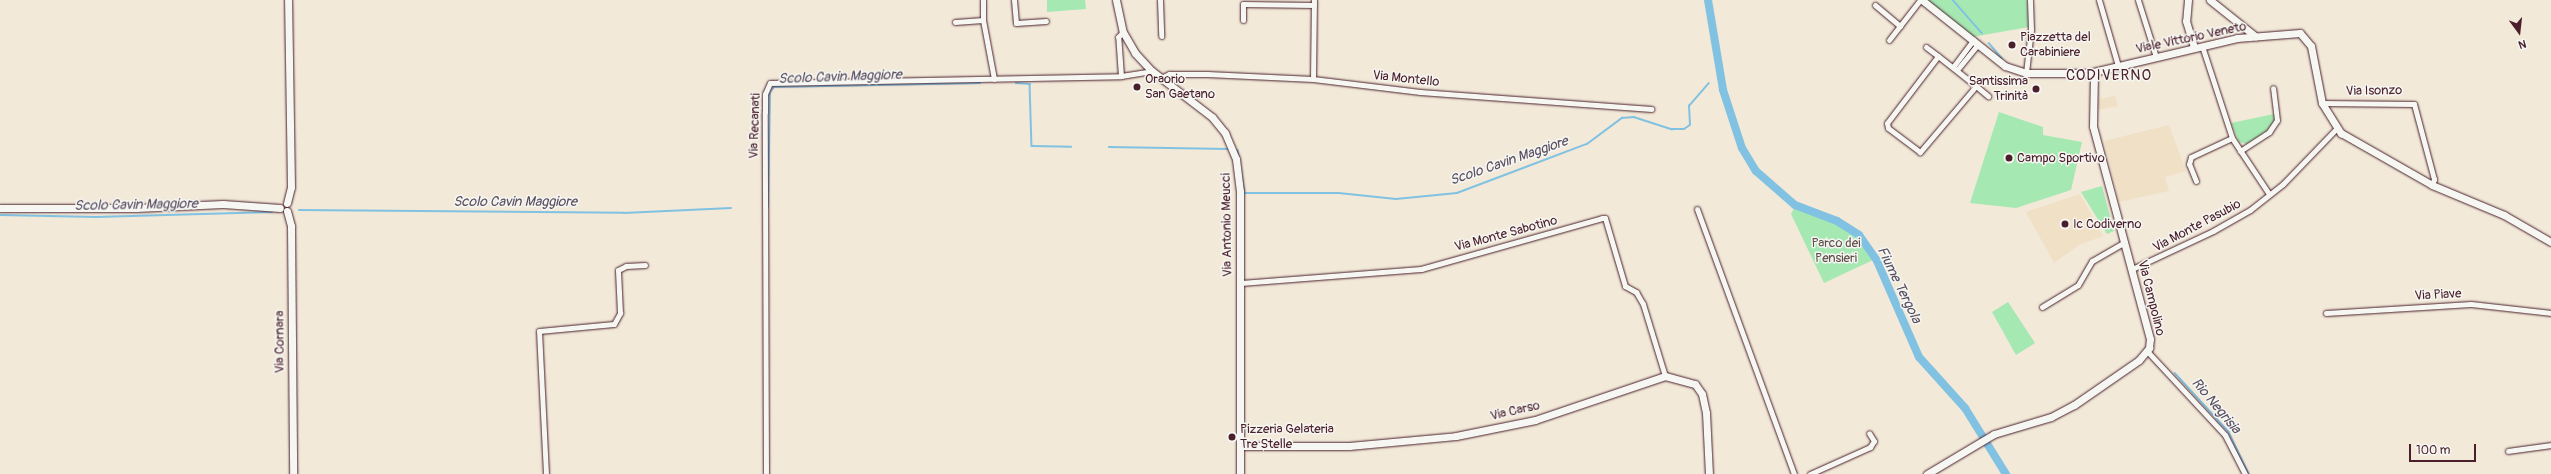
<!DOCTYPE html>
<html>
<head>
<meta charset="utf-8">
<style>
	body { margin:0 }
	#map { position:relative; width:2551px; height:474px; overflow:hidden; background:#f2e9d8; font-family:Pangolin,sans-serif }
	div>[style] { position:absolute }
	.built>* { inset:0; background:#f0e0c6 }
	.green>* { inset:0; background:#a6e8b2 }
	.stream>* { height:1.5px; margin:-0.75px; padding:0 0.75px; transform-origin:0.75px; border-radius:0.75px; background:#81c2e2 }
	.river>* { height:8px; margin:-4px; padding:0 4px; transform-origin:4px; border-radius:4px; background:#81c2e2 }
	.roads { filter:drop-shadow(0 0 1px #4a1f2b) drop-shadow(0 0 1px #4a1f2b) }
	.street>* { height:5px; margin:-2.5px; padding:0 2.5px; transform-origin:2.5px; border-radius:2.5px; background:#f6f6f2 }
	.secondary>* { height:7px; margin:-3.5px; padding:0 3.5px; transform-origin:3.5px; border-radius:3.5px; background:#f6f6f2 }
	.dots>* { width:11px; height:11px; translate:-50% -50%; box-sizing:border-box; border:2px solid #f6f6f2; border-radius:50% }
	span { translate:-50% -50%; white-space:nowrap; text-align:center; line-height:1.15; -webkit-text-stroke:3px #f6f6f2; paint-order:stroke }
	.poi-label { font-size:13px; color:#4a1f2b }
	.left { translate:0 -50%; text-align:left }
	.right { translate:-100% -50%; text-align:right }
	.street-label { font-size:13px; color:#4a1f2b }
	.park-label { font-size:13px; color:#61514d }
	.water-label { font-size:14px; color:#5a5062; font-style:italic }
	.quarter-label { font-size:15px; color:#4a1f2b; letter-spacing:1px }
	.north { position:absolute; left:2499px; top:12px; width:40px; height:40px; -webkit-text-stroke:3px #f6f6f2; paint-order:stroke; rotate:165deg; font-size:11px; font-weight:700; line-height:16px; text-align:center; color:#4a1f2b }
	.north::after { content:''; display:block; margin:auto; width:14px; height:18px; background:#4a1f2b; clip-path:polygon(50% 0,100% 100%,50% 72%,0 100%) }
	.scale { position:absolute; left:2409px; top:444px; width:67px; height:18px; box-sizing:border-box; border:2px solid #4a1f2b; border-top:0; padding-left:5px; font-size:12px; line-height:14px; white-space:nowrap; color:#4a1f2b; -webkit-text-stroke:3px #f6f6f2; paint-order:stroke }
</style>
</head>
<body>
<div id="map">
	<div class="built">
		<i style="clip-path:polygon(2115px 96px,2118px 106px,2097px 110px,2098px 99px)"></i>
		<i style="clip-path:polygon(2169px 125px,2186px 171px,2165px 177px,2169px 191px,2119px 202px,2104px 141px)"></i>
		<i style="clip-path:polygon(2080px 194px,2103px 236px,2079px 245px,2054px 263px,2026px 212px)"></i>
	</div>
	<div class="green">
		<i style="clip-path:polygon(1047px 0,1085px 0,1086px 9px,1047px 12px)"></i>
		<i style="clip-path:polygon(1926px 0,2027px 0,2029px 27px,1972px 37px)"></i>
		<i style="clip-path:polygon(1999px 112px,2043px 127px,2043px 135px,2082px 142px,2071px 190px,2016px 208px,1970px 203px)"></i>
		<i style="clip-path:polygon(2274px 114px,2275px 120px,2267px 131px,2247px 144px,2239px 142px,2231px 123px)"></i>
		<i style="clip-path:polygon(2102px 186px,2114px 231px,2107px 234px,2081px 192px)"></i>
		<i style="clip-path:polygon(1795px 207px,1835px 222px,1858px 237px,1873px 260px,1824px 283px,1791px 214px)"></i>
		<i style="clip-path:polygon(2008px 302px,2035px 343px,2016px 355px,1992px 312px)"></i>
	</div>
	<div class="stream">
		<i style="left:1953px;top:0;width:44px;rotate:48.7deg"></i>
		<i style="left:1989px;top:43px;width:20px;rotate:49deg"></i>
		<i style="left:1718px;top:79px;width:2px;rotate:-27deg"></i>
		<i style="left:1016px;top:83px;width:14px;rotate:4deg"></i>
		<i style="left:1030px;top:84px;width:62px;rotate:88.2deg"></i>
		<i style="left:1032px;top:146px;width:39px;rotate:1deg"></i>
		<i style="left:1109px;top:147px;width:119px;rotate:1deg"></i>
		<i style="left:1238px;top:150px;width:44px;rotate:80.8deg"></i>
		<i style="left:1245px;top:193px;width:94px"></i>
		<i style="left:1339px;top:193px;width:57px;rotate:6deg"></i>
		<i style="left:1396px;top:199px;width:61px;rotate:-5.6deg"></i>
		<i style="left:1457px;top:193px;width:139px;rotate:-20.7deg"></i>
		<i style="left:1587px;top:144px;width:44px;rotate:-36.6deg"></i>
		<i style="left:1622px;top:118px;width:12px;rotate:-5deg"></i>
		<i style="left:1634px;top:117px;width:40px;rotate:18deg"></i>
		<i style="left:1672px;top:129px;width:12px"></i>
		<i style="left:1684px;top:129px;width:7px;rotate:-34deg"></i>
		<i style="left:1690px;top:125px;width:19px;rotate:-93deg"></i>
		<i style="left:1689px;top:106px;width:30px;rotate:-49deg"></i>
		<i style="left:768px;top:207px;width:115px;rotate:-89deg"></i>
		<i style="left:770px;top:92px;width:6px;rotate:-51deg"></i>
		<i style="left:774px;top:87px;width:206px;rotate:-1.1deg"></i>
		<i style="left:299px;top:210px;width:325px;rotate:0.5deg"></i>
		<i style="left:624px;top:213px;width:107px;rotate:-2.7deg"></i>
		<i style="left:0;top:215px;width:96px;rotate:1.2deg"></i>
		<i style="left:96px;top:217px;width:176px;rotate:-1.6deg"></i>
		<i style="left:2175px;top:373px;width:80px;rotate:47.5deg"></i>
		<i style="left:2229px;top:432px;width:47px;rotate:64.5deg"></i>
	</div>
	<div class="river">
		<i style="left:1708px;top:0;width:91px;rotate:80.5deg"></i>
		<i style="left:1723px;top:90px;width:61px;rotate:71.9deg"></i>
		<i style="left:1742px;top:148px;width:27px;rotate:59deg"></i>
		<i style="left:1756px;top:171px;width:52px;rotate:41.1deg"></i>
		<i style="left:1795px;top:205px;width:45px;rotate:20.9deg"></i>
		<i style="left:1837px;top:221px;width:26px;rotate:32deg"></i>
		<i style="left:1859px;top:235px;width:32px;rotate:55deg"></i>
		<i style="left:1877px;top:261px;width:105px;rotate:66.4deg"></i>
		<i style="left:1919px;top:357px;width:69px;rotate:48deg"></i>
		<i style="left:1965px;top:408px;width:78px;rotate:58.2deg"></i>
	</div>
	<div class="roads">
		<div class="street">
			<i style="left:983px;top:0;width:20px;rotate:90deg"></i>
			<i style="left:983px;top:20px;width:60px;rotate:79.4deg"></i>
			<i style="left:1014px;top:0;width:23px;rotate:85deg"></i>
			<i style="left:1016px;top:23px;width:30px;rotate:-4deg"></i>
			<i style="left:1160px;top:0;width:36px;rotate:88deg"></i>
			<i style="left:2099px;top:0;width:69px;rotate:73.9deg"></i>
			<i style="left:2138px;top:0;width:60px;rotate:72.5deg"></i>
			<i style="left:1875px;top:5px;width:33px;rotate:40deg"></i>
			<i style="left:1243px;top:20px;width:16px;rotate:-90deg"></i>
			<i style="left:1243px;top:4px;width:71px;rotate:0.8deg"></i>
			<i style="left:955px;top:22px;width:28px;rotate:-4deg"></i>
			<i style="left:1889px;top:40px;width:51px;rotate:-52.2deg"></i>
			<i style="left:2202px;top:46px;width:97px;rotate:71.9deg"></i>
			<i style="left:2232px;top:138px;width:67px;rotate:56.5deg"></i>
			<i style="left:1926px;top:47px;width:15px;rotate:37deg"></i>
			<i style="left:1938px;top:56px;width:48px;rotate:38.3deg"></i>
			<i style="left:1976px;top:86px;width:87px;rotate:130.3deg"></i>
			<i style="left:1920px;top:152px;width:40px;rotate:-143deg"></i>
			<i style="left:1888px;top:128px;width:5px;rotate:-101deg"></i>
			<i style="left:1887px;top:123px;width:84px;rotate:-52.7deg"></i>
			<i style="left:1953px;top:67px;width:34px;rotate:-53deg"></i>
			<i style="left:1957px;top:70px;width:33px;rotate:-51deg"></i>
			<i style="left:2026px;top:73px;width:44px;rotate:-83.5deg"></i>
			<i style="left:2031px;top:29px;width:29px;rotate:-92deg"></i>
			<i style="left:1121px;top:76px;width:39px;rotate:-94deg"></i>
			<i style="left:1118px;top:37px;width:7px;rotate:-45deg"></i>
			<i style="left:1161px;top:78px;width:9px;rotate:-27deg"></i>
			<i style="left:1169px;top:74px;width:38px"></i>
			<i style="left:1207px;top:74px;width:106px;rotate:2.7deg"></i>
			<i style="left:1313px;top:79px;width:108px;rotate:6.9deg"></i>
			<i style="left:1420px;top:92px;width:232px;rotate:4.2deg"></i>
			<i style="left:1313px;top:79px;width:79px;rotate:-89.3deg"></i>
			<i style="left:1976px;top:86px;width:16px;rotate:40deg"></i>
			<i style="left:2322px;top:103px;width:92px;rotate:0.6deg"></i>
			<i style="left:2414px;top:104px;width:78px;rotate:75.1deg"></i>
			<i style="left:2434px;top:179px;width:6px;rotate:108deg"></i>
			<i style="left:2240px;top:151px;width:35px;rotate:-33deg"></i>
			<i style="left:2269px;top:132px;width:14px;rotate:-56deg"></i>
			<i style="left:2277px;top:120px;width:32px;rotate:-97deg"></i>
			<i style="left:2196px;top:181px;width:18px;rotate:-112deg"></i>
			<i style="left:2189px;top:164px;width:7px;rotate:-74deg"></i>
			<i style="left:2191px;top:157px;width:45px;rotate:-24.9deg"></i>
			<i style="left:1697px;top:209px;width:282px;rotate:69.9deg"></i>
			<i style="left:2132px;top:269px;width:89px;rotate:-25.1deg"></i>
			<i style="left:2213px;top:231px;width:43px;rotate:-29.6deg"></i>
			<i style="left:2250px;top:210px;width:42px;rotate:-38.2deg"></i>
			<i style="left:2283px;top:184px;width:78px;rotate:-46deg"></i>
			<i style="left:1240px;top:283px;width:182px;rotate:-4.4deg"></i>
			<i style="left:1421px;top:269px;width:188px;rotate:-15.7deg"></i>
			<i style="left:1602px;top:218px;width:3px"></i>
			<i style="left:1605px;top:218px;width:71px;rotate:73.6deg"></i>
			<i style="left:1625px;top:286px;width:13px;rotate:29deg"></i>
			<i style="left:1636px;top:292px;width:14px;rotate:60deg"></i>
			<i style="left:1643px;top:304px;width:75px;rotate:73deg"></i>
			<i style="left:2042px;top:307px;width:42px;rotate:-31.4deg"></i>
			<i style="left:2078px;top:285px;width:28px;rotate:-60deg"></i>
			<i style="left:2092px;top:261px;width:38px;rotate:-30deg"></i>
			<i style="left:2326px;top:313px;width:145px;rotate:-3.6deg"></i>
			<i style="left:2471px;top:304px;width:81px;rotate:6.4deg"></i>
			<i style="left:2147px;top:351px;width:115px;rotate:47.1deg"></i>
			<i style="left:2225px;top:435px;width:44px;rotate:62.9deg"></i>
			<i style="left:2508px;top:451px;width:43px;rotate:-7.9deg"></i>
			<i style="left:546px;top:474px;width:143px;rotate:-92.8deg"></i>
			<i style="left:539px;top:331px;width:75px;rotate:-5.3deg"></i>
			<i style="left:614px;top:324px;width:13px;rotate:-61deg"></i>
			<i style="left:620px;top:313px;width:43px;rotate:-92.7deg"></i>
			<i style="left:618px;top:270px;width:9px;rotate:-27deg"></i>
			<i style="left:626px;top:266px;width:19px;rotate:-3deg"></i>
			<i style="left:766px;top:474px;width:362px;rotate:-90.2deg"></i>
			<i style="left:765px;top:112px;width:18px;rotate:-90deg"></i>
			<i style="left:765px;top:94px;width:12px;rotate:-66deg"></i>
			<i style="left:770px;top:83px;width:351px;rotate:-1.1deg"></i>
			<i style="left:1121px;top:76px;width:31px;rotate:-9deg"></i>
			<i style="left:1810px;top:474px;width:66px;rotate:-24.2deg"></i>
			<i style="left:1870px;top:447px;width:7px;rotate:-56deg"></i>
			<i style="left:1874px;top:441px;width:9px;rotate:-122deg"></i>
		</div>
		<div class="secondary">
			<i style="left:1116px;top:0;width:33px;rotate:78deg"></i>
			<i style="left:1123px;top:32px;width:24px;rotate:60deg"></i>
			<i style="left:1135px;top:53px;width:25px;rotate:47deg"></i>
			<i style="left:1152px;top:71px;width:76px;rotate:37.5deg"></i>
			<i style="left:1212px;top:117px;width:21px;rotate:51deg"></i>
			<i style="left:1225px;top:133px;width:28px;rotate:67deg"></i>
			<i style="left:1236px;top:159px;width:32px;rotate:83deg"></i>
			<i style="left:1240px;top:191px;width:283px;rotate:90deg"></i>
			<i style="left:1922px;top:0;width:106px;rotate:38.5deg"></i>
			<i style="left:2005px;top:66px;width:22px;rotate:18deg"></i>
			<i style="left:2026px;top:73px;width:63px"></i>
			<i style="left:2089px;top:73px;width:152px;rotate:-13.3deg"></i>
			<i style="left:2237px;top:38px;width:63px;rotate:-4.5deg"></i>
			<i style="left:2300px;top:33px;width:17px;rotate:50deg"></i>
			<i style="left:2311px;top:46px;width:58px;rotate:79.1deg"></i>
			<i style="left:2322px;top:103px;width:36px;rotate:58deg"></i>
			<i style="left:2341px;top:133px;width:105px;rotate:29.7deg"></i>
			<i style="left:2432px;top:185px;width:78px;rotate:22.6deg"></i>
			<i style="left:2504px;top:215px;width:54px;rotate:29.9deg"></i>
			<i style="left:2188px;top:0;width:21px;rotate:95deg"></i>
			<i style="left:2186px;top:21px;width:28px;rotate:73deg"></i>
			<i style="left:2210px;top:0;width:58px;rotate:38.7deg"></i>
			<i style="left:287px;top:203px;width:16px;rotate:-76deg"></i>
			<i style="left:291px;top:187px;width:187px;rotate:-90.9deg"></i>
			<i style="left:0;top:208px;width:136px"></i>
			<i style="left:136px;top:208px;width:87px;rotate:-2.6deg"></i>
			<i style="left:223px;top:204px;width:57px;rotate:4deg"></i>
			<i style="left:287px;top:211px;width:16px;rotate:75deg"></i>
			<i style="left:291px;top:226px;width:248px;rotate:89.5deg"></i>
			<i style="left:1241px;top:446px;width:108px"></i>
			<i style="left:1349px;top:446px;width:107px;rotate:-5.3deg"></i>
			<i style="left:1456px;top:436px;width:81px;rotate:-11.4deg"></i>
			<i style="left:1535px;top:420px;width:137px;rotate:-18.7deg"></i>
			<i style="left:1665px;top:376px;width:31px;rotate:15deg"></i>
			<i style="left:1695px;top:384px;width:12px;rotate:55deg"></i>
			<i style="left:1702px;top:394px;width:19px;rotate:78deg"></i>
			<i style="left:1706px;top:413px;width:61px;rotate:87.2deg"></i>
			<i style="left:1927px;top:474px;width:78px;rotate:-30.8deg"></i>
			<i style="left:1994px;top:434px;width:59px;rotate:-16.6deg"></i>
			<i style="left:2051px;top:417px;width:26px;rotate:-28deg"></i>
			<i style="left:2074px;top:405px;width:79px;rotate:-34.7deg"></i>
			<i style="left:2139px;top:360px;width:16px;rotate:-50deg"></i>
			<i style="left:2149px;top:348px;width:9px;rotate:-84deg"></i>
			<i style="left:2150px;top:339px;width:220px;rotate:-105deg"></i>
			<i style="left:2093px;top:126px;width:54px;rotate:-88.9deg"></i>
		</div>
	</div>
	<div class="dots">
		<i style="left:2012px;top:45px;background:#4a1f2b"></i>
		<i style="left:1137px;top:87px;background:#4a1f2b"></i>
		<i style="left:2036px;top:89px;background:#4a1f2b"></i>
		<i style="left:2009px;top:158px;background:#4a1f2b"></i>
		<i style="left:2065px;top:224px;background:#4a1f2b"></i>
		<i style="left:1232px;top:437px;background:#4a1f2b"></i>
	</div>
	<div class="poi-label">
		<span class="left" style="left:2020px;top:45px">Piazzetta del<br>Carabiniere</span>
		<span class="left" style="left:1145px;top:87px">Oraorio<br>San Gaetano</span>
		<span class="right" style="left:2028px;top:89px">Santissima<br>Trinità</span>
		<span class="left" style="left:2017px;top:158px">Campo Sportivo</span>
		<span class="left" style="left:2073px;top:224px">Ic Codiverno</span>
		<span class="left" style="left:1240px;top:437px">Pizzeria Gelateria<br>Tre Stelle</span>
	</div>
	<div class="street-label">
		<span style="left:2191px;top:38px;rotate:-12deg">Viale Vittorio Veneto</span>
		<span style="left:1406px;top:79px;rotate:6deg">Via Montello</span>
		<span style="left:2374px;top:91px;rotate:-1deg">Via Isonzo</span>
		<span style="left:755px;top:126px;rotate:-88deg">Via Recanati</span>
		<span style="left:1227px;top:225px;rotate:-91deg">Via Antonio Meucci</span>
		<span style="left:2197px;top:226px;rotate:-28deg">Via Monte Pasubio</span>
		<span style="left:1506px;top:234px;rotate:-15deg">Via Monte Sabotino</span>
		<span style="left:2438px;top:295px;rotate:-3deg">Via Piave</span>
		<span style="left:2151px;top:298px;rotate:76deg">Via Campolino</span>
		<span style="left:280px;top:342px;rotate:-90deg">Via Cornara</span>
		<span style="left:1515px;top:411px;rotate:-13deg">Via Carso</span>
	</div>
	<div class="park-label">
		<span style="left:1836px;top:251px">Parco dei<br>Pensieri</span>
	</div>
	<div class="water-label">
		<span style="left:840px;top:77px;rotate:-2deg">Scolo Cavin Maggiore</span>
		<span style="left:1509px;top:161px;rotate:-19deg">Scolo Cavin Maggiore</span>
		<span style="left:515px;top:202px">Scolo Cavin Maggiore</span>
		<span style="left:136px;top:205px;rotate:-1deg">Scolo Cavin Maggiore</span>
		<span style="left:1899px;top:285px;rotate:64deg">Fiume Tergola</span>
		<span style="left:2216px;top:406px;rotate:50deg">Rio Negrisia</span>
	</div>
	<div class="quarter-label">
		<span style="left:2109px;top:76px">CODIVERNO</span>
	</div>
	<div class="north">N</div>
	<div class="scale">100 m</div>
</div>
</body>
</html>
